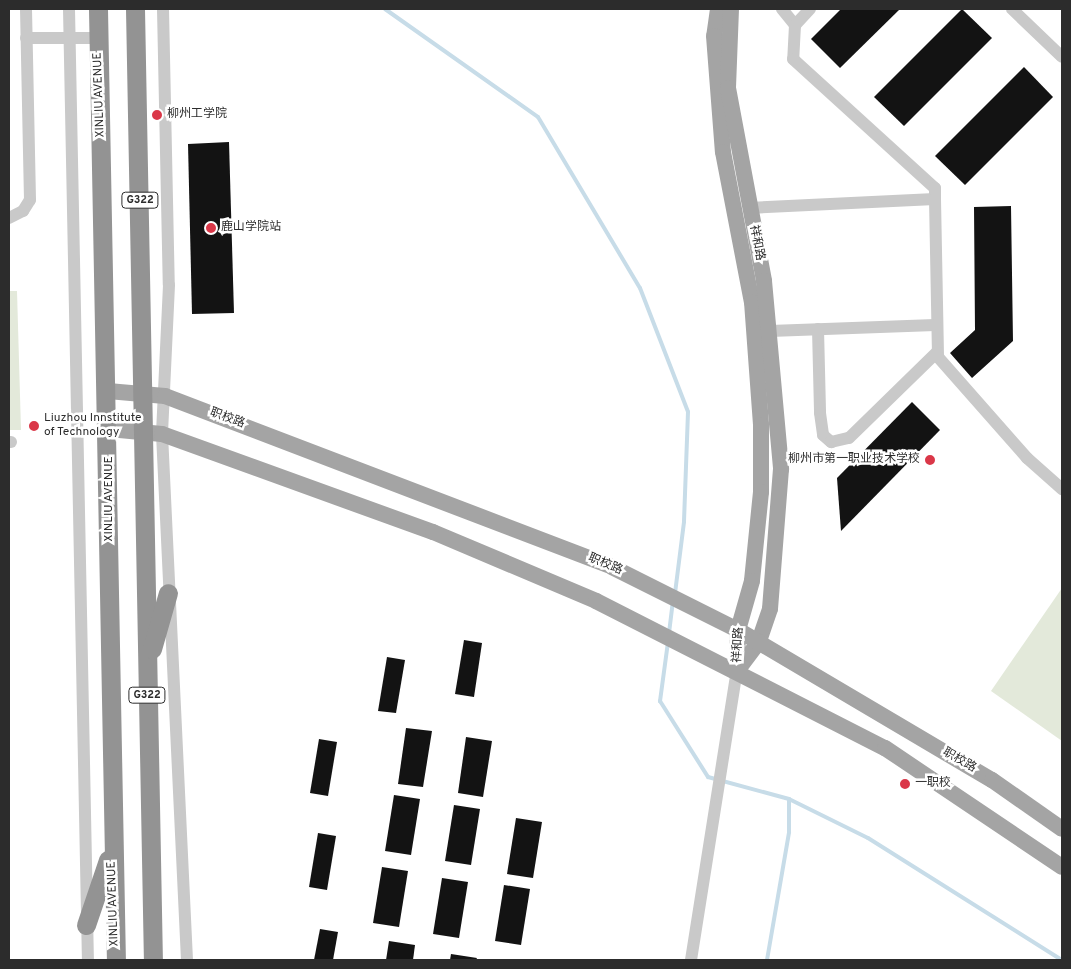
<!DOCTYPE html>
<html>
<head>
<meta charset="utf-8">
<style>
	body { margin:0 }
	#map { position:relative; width:1071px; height:969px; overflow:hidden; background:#fff; font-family:Overpass,"Noto Sans SC",sans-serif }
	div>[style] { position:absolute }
	.green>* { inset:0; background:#e3e9da }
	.stream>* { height:4px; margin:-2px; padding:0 2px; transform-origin:2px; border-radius:2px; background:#c7dce8 }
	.building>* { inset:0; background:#131313 }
	.minor>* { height:12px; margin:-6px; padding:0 6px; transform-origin:6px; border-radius:6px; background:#c9c9c9 }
	.major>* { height:16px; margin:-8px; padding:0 8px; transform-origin:8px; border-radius:8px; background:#a4a4a4 }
	.highway>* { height:19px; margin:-9.5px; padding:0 9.5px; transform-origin:9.5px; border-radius:9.5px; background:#939393 }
	.dots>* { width:14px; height:14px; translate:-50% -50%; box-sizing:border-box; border:2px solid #fff; border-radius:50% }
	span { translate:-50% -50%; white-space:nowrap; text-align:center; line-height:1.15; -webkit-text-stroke:5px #fff; paint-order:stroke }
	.shield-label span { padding:1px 4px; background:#fff; border:1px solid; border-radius:4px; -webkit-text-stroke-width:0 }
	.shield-label { font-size:11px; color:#2c2c2c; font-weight:700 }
	.street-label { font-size:12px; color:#2c2c2c }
	.poi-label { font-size:12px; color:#2c2c2c }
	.left { translate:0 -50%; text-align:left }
	.right { translate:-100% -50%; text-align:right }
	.frame { position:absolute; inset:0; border:10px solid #2c2c2c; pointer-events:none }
</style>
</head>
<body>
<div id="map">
	<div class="green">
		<i style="clip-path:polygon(9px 291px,17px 291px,21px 430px,9px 430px)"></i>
		<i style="clip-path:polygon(1062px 588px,1062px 741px,991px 691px)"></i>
	</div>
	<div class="stream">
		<i style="left:385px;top:9px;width:187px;rotate:35.2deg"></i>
		<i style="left:538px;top:117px;width:199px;rotate:59.2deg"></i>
		<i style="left:640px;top:288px;width:133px;rotate:68.8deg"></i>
		<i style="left:688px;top:412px;width:110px;rotate:92.1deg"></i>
		<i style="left:684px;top:522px;width:72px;rotate:97.2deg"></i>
		<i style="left:669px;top:633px;width:31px;rotate:-83deg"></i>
		<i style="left:668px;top:642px;width:60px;rotate:97.7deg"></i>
		<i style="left:660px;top:701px;width:90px;rotate:57.7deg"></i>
		<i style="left:708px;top:777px;width:84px;rotate:15.2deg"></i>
		<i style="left:789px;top:799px;width:88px;rotate:26.3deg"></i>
		<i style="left:868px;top:838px;width:229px;rotate:32.2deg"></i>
		<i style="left:767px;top:960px;width:130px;rotate:-80.2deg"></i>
		<i style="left:789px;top:832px;width:33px;rotate:-90deg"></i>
	</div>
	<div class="building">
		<i style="clip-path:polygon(841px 9px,900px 9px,840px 68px,811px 39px)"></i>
		<i style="clip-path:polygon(962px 9px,992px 38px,904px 126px,874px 97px)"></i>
		<i style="clip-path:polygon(1024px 67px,1053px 97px,965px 185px,935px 156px)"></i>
		<i style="clip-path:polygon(229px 142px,234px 313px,192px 314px,188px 144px)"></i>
		<i style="clip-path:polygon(1011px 206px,1013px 341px,972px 378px,950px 353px,975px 330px,974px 207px)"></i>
		<i style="clip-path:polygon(912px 402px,940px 430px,841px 531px,837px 478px)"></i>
		<i style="clip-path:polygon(464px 640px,482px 643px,474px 697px,455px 694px)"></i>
		<i style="clip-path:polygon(387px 657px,405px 660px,396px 713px,378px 711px)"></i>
		<i style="clip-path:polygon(406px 728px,432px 731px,423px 787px,398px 784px)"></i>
		<i style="clip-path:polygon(466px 737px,492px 741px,483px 797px,458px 793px)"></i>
		<i style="clip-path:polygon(319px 739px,337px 742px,328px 796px,310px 793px)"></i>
		<i style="clip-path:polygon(394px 795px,420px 799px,411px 855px,385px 851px)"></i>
		<i style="clip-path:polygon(454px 805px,480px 809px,471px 865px,445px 861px)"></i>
		<i style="clip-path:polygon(516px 818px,542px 822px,533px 878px,507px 874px)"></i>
		<i style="clip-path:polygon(318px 833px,336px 836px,327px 890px,309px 887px)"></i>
		<i style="clip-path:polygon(382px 867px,408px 871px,399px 927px,373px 923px)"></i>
		<i style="clip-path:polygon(442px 878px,468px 882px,459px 938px,433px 934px)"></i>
		<i style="clip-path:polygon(504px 885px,530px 889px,521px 945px,495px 941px)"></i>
		<i style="clip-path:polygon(320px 929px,338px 932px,333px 960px,314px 960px)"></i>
		<i style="clip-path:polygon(389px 941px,415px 945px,413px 960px,386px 960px)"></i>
		<i style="clip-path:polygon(451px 954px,477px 958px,476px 960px,450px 960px)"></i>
	</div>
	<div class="minor">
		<i style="left:69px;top:9px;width:951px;rotate:88.86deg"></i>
		<i style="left:163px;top:9px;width:276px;rotate:88.8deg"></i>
		<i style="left:169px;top:285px;width:149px;rotate:92.7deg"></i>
		<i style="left:162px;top:434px;width:527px;rotate:87.28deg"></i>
		<i style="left:782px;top:9px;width:21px;rotate:51deg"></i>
		<i style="left:810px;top:9px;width:22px;rotate:133deg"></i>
		<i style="left:795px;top:25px;width:34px;rotate:93deg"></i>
		<i style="left:793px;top:59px;width:192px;rotate:42.3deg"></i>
		<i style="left:935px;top:188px;width:11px;rotate:90deg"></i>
		<i style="left:1012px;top:9px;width:69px;rotate:43.8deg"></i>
		<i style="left:26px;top:38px;width:73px"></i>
		<i style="left:749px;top:208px;width:186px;rotate:-2.8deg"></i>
		<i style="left:935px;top:199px;width:158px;rotate:88.9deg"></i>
		<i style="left:938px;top:357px;width:135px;rotate:48.6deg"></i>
		<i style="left:1027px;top:458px;width:47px;rotate:41.5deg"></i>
		<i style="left:9px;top:218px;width:16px;rotate:-27deg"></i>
		<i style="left:23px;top:211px;width:13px;rotate:-58deg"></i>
		<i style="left:30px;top:200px;width:191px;rotate:-91.2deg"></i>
		<i style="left:818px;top:329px;width:84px;rotate:88.6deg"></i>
		<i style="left:820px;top:413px;width:22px;rotate:82deg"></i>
		<i style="left:823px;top:435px;width:11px;rotate:41deg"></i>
		<i style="left:831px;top:442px;width:18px;rotate:-13deg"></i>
		<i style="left:849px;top:438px;width:123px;rotate:-44.3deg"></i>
		<i style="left:770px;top:331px;width:165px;rotate:-2.1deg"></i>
		<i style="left:9px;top:442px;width:2px"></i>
		<i style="left:691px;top:960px;width:293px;rotate:-81deg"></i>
	</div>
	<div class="major">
		<i style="left:718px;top:9px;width:27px;rotate:98deg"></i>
		<i style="left:714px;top:36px;width:116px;rotate:85.6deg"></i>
		<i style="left:723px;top:152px;width:153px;rotate:79.1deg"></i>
		<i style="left:752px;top:302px;width:123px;rotate:85.8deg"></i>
		<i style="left:761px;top:425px;width:67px;rotate:90deg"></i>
		<i style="left:761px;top:492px;width:89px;rotate:95.8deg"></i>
		<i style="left:752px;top:581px;width:51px;rotate:105.9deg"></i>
		<i style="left:738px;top:630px;width:41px;rotate:91.4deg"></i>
		<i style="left:731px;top:9px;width:79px;rotate:92.2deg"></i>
		<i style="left:728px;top:88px;width:196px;rotate:79.4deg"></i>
		<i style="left:764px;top:281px;width:189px;rotate:84.8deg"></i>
		<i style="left:781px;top:469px;width:140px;rotate:94.5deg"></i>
		<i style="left:770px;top:609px;width:36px;rotate:109deg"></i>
		<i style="left:758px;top:643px;width:35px;rotate:127deg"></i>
		<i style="left:108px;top:391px;width:57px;rotate:5deg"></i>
		<i style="left:165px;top:396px;width:479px;rotate:20.9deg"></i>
		<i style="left:612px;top:567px;width:141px;rotate:26.6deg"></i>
		<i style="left:738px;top:630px;width:295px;rotate:30.6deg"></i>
		<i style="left:992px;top:780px;width:85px;rotate:35deg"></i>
		<i style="left:109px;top:429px;width:53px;rotate:5.4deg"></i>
		<i style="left:162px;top:434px;width:288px;rotate:19.9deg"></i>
		<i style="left:433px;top:532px;width:177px;rotate:22.9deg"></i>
		<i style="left:596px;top:601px;width:324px;rotate:27deg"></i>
		<i style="left:885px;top:748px;width:213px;rotate:33.9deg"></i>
	</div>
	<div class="highway">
		<i style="left:98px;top:9px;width:951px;rotate:88.92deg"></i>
		<i style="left:135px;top:9px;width:951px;rotate:88.92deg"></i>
		<i style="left:152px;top:649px;width:58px;rotate:-74.1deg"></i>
		<i style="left:86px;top:925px;width:69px;rotate:-71.3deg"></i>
	</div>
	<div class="dots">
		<i style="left:157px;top:115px;background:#da3748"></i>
		<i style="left:211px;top:228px;background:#da3748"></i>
		<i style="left:34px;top:426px;background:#da3748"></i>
		<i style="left:930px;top:460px;background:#da3748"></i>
		<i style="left:905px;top:784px;background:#da3748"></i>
	</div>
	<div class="shield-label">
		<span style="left:140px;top:200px">G322</span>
		<span style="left:147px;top:695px">G322</span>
	</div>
	<div class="street-label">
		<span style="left:100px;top:95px;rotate:-92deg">XINLIU AVENUE</span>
		<span style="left:756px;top:243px;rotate:79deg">祥和路</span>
		<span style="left:227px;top:419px;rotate:20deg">职校路</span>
		<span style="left:110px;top:499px;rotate:-90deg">XINLIU AVENUE</span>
		<span style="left:605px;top:565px;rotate:23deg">职校路</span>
		<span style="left:739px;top:645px;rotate:-87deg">祥和路</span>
		<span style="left:959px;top:761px;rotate:30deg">职校路</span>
		<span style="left:114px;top:904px;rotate:-92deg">XINLIU AVENUE</span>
	</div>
	<div class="poi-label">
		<span class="left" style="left:167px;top:115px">柳州工学院</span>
		<span class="left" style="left:221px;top:228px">鹿山学院站</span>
		<span class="left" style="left:44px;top:426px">Liuzhou Innstitute<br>of Technology</span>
		<span class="right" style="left:920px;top:460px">柳州市第一职业技术学校</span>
		<span class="left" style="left:915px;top:784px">一职校</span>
	</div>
	<div class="frame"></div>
</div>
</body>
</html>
